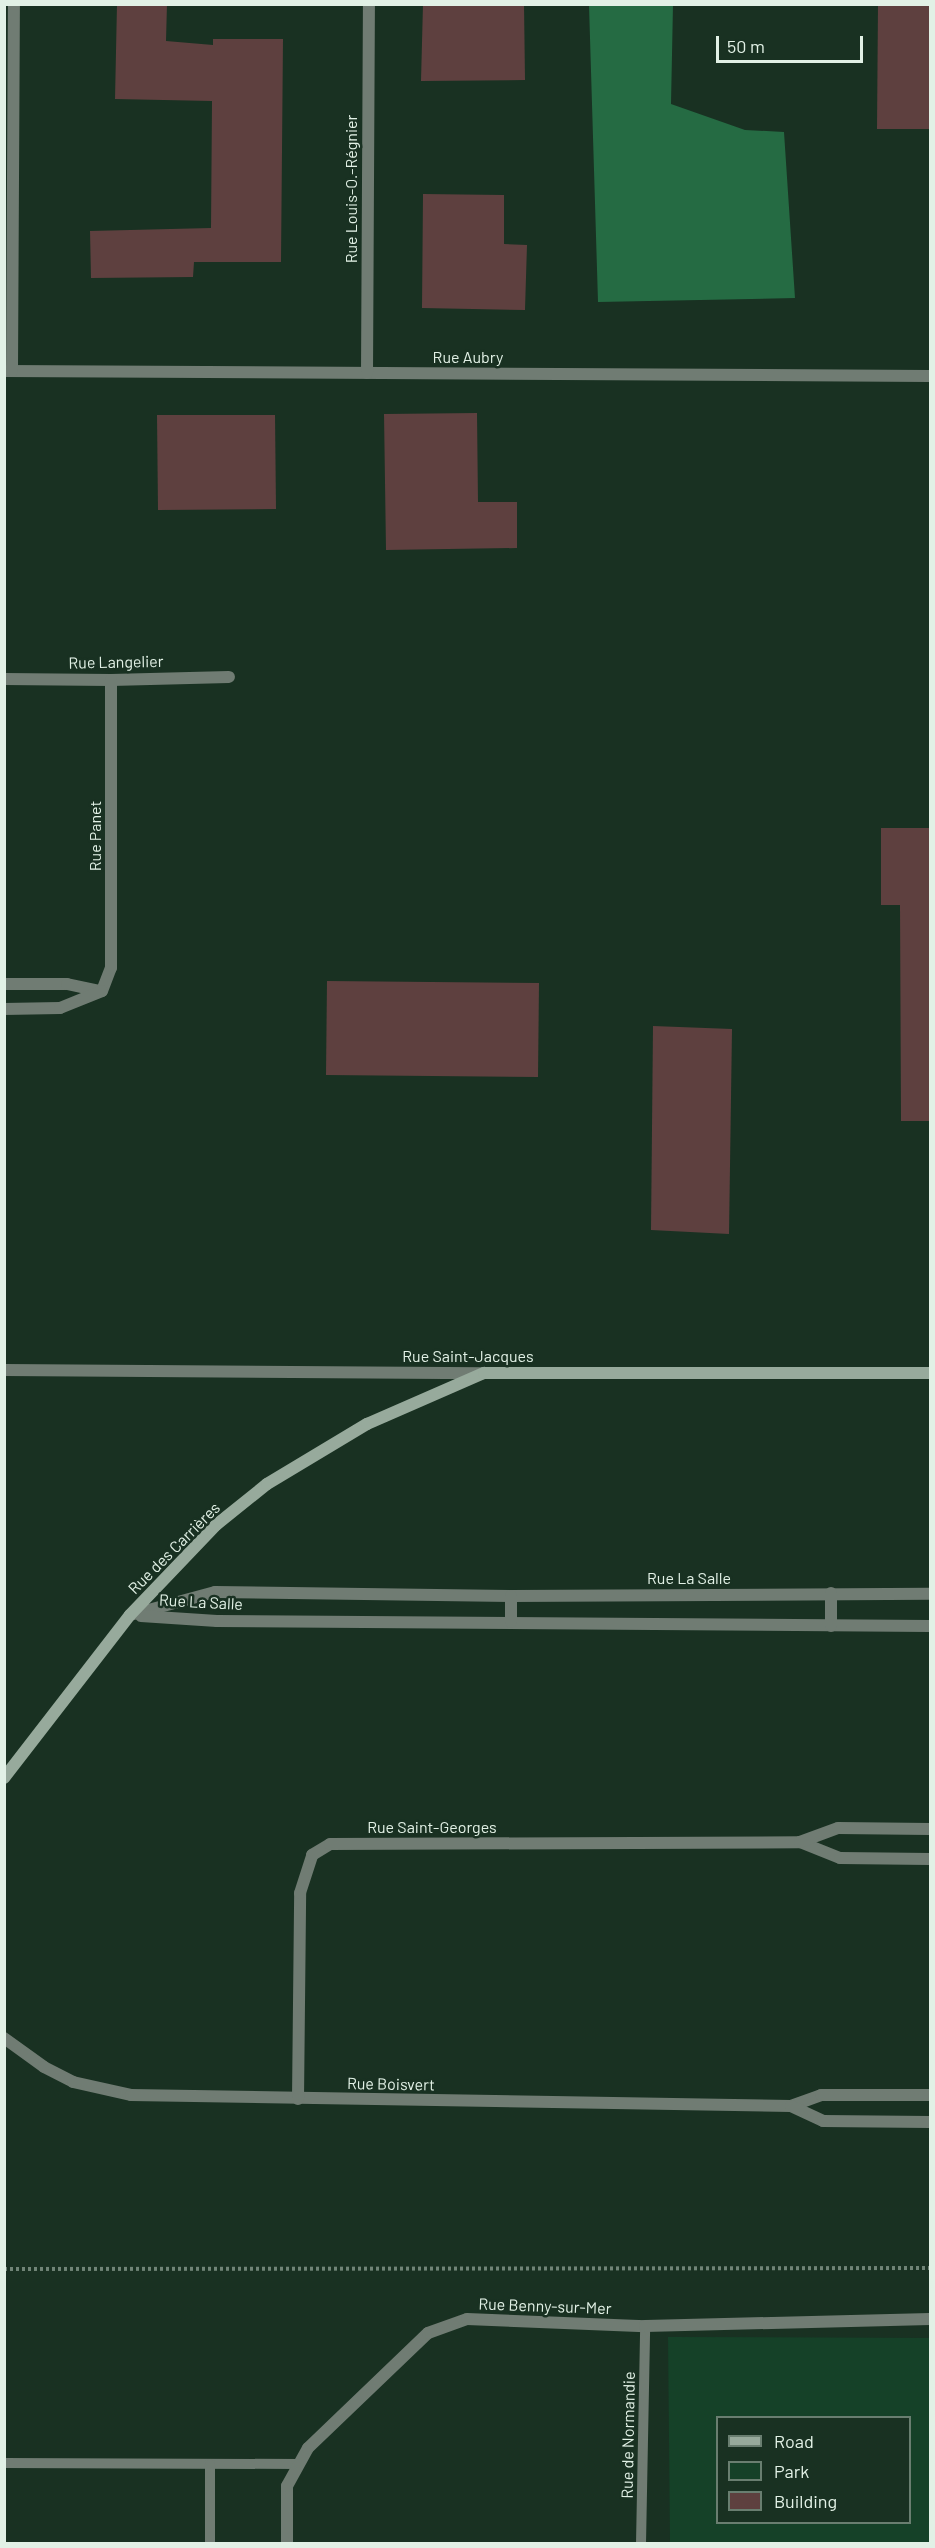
<!DOCTYPE html>
<html>
<head>
<meta charset="utf-8">
<style>
	body { margin:0 }
	#map { position:relative; width:935px; height:2548px; overflow:hidden; background:#193122; font-family:Barlow,sans-serif }
	div>[style] { position:absolute }
	.green>* { inset:0; background:#154128 }
	.forest>* { inset:0; background:#256b43 }
	.building>* { inset:0; background:#5e403f }
	.path>* { height:4px; margin-top:-2px; transform-origin:0; background:repeating-linear-gradient(90deg,#708477 0 3px,transparent 0 6px) }
	.service>* { height:10px; margin:-5px; padding:0 5px; transform-origin:5px; border-radius:5px; background:#707c73 }
	.minor>* { height:12px; margin:-6px; padding:0 6px; transform-origin:6px; border-radius:6px; background:#707c73 }
	.tertiary>* { height:12px; margin:-6px; padding:0 6px; transform-origin:6px; border-radius:6px; background:#707c73 }
	.secondary>* { height:12px; margin:-6px; padding:0 6px; transform-origin:6px; border-radius:6px; background:#97aa9c }
	span { translate:-50% -50%; white-space:nowrap; text-align:center; line-height:1.15; -webkit-text-stroke:5px #193122; paint-order:stroke }
	.street-label { font-size:16px; color:#e2f1e6 }
	.frame { position:absolute; inset:0; border:6px solid #e2f1e6; pointer-events:none }
	.legend { position:absolute; left:716px; top:2416px; width:195px; height:108px; box-sizing:border-box; background:#193122; border:2px solid #697e70; margin:0; padding:8px 10px; list-style:none; font-size:18px; color:#e2f1e6 }
	.legend li { display:flex; align-items:center; gap:12px; height:30px }
	.legend b { width:30px; border:2px solid #697e70 }
	.scale { position:absolute; left:716px; top:36px; width:147px; height:27px; box-sizing:border-box; border:3px solid #e2f1e6; border-top:0; padding-left:8px; font-size:18px; line-height:21px; white-space:nowrap; color:#e2f1e6; -webkit-text-stroke:4px #193122; paint-order:stroke }
</style>
</head>
<body>
<div id="map">
	<div class="green">
		<i style="clip-path:polygon(evenodd,668px 2337px,930px 2338px,930px 2543px,670px 2543px,668px 2337px,718px 2418px,910px 2418px,910px 2522px,718px 2522px,718px 2418px)"></i>
	</div>
	<div class="forest">
		<i style="clip-path:polygon(589px 5px,673px 5px,671px 104px,745px 130px,784px 132px,795px 298px,598px 302px)"></i>
	</div>
	<div class="building">
		<i style="clip-path:polygon(117px 4px,167px 4px,166px 41px,213px 45px,213px 39px,283px 39px,281px 262px,194px 262px,193px 277px,91px 278px,90px 231px,211px 228px,212px 101px,115px 99px)"></i>
		<i style="clip-path:polygon(423px 4px,524px 4px,525px 80px,421px 81px)"></i>
		<i style="clip-path:polygon(878px 4px,930px 4px,930px 129px,877px 129px)"></i>
		<i style="clip-path:polygon(423px 194px,504px 195px,504px 244px,527px 245px,525px 310px,422px 308px)"></i>
		<i style="clip-path:polygon(477px 413px,478px 502px,517px 502px,517px 548px,386px 550px,384px 414px)"></i>
		<i style="clip-path:polygon(157px 415px,275px 415px,276px 509px,158px 510px)"></i>
		<i style="clip-path:polygon(881px 828px,930px 828px,930px 1121px,901px 1121px,900px 905px,881px 905px)"></i>
		<i style="clip-path:polygon(327px 981px,539px 983px,538px 1077px,326px 1075px)"></i>
		<i style="clip-path:polygon(653px 1026px,732px 1029px,729px 1234px,651px 1230px)"></i>
	</div>
	<div class="path">
		<i style="left:4px;top:2269px;width:926px;rotate:-0.06deg"></i>
	</div>
	<div class="service">
		<i style="left:4px;top:2463px;width:295px;rotate:0.2deg"></i>
		<i style="left:210px;top:2464px;width:80px;rotate:90deg"></i>
		<i style="left:641px;top:2544px;width:218px;rotate:-88.9deg"></i>
	</div>
	<div class="minor">
		<i style="left:4px;top:371px;width:926px;rotate:0.31deg"></i>
		<i style="left:12px;top:371px;width:367px;rotate:-89.7deg"></i>
		<i style="left:367px;top:373px;width:369px;rotate:-89.7deg"></i>
		<i style="left:4px;top:679px;width:107px;rotate:0.5deg"></i>
		<i style="left:111px;top:680px;width:118px;rotate:-1.5deg"></i>
		<i style="left:4px;top:984px;width:63px"></i>
		<i style="left:67px;top:984px;width:34px;rotate:12deg"></i>
		<i style="left:102px;top:991px;width:25px;rotate:-69deg"></i>
		<i style="left:111px;top:968px;width:288px;rotate:-90deg"></i>
		<i style="left:4px;top:1009px;width:56px;rotate:-1deg"></i>
		<i style="left:60px;top:1008px;width:45px;rotate:-22deg"></i>
		<i style="left:130px;top:1615px;width:88px;rotate:-15.1deg"></i>
		<i style="left:215px;top:1592px;width:296px;rotate:0.8deg"></i>
		<i style="left:511px;top:1596px;width:419px;rotate:-0.3deg"></i>
		<i style="left:141px;top:1616px;width:76px;rotate:3.8deg"></i>
		<i style="left:217px;top:1621px;width:713px;rotate:0.4deg"></i>
		<i style="left:511px;top:1622px;width:26px;rotate:-90deg"></i>
		<i style="left:831px;top:1626px;width:33px;rotate:-90deg"></i>
		<i style="left:800px;top:1842px;width:43px;rotate:21.8deg"></i>
		<i style="left:840px;top:1858px;width:90px;rotate:0.6deg"></i>
		<i style="left:4px;top:2038px;width:49px;rotate:35.9deg"></i>
		<i style="left:44px;top:2067px;width:33px;rotate:27deg"></i>
		<i style="left:73px;top:2082px;width:59px;rotate:12.6deg"></i>
		<i style="left:131px;top:2095px;width:660px;rotate:0.95deg"></i>
		<i style="left:791px;top:2106px;width:32px;rotate:-20deg"></i>
		<i style="left:821px;top:2095px;width:109px"></i>
		<i style="left:298px;top:2099px;width:206px;rotate:-89.4deg"></i>
		<i style="left:300px;top:1893px;width:40px;rotate:-72deg"></i>
		<i style="left:312px;top:1855px;width:21px;rotate:-31deg"></i>
		<i style="left:330px;top:1844px;width:470px;rotate:-0.2deg"></i>
		<i style="left:800px;top:1842px;width:40px;rotate:-20.2deg"></i>
		<i style="left:838px;top:1828px;width:92px;rotate:0.6deg"></i>
		<i style="left:791px;top:2106px;width:35px;rotate:25deg"></i>
		<i style="left:823px;top:2121px;width:107px;rotate:0.5deg"></i>
		<i style="left:287px;top:2544px;width:58px;rotate:-90deg"></i>
		<i style="left:287px;top:2486px;width:43px;rotate:-61.1deg"></i>
		<i style="left:308px;top:2448px;width:166px;rotate:-43.8deg"></i>
		<i style="left:428px;top:2333px;width:41px;rotate:-19.7deg"></i>
		<i style="left:467px;top:2319px;width:178px;rotate:2.3deg"></i>
		<i style="left:645px;top:2326px;width:285px;rotate:-1.4deg"></i>
	</div>
	<div class="tertiary">
		<i style="left:4px;top:1370px;width:480px;rotate:0.4deg"></i>
	</div>
	<div class="secondary">
		<i style="left:4px;top:1778px;width:206px;rotate:-52.3deg"></i>
		<i style="left:130px;top:1615px;width:124px;rotate:-46.3deg"></i>
		<i style="left:216px;top:1525px;width:65px;rotate:-38.8deg"></i>
		<i style="left:267px;top:1484px;width:117px;rotate:-31deg"></i>
		<i style="left:367px;top:1424px;width:128px;rotate:-23.6deg"></i>
		<i style="left:484px;top:1373px;width:446px"></i>
	</div>
	<div class="street-label">
		<span style="left:351px;top:189px;rotate:-90deg">Rue Louis-O.-Régnier</span>
		<span style="left:468px;top:357px">Rue Aubry</span>
		<span style="left:116px;top:662px;rotate:-1deg">Rue Langelier</span>
		<span style="left:95px;top:836px;rotate:-90deg">Rue Panet</span>
		<span style="left:468px;top:1356px">Rue Saint-Jacques</span>
		<span style="left:174px;top:1548px;rotate:-45deg">Rue des Carrières</span>
		<span style="left:689px;top:1578px">Rue La Salle</span>
		<span style="left:201px;top:1602px;rotate:3deg">Rue La Salle</span>
		<span style="left:432px;top:1827px">Rue Saint-Georges</span>
		<span style="left:391px;top:2084px;rotate:1deg">Rue Boisvert</span>
		<span style="left:545px;top:2306px;rotate:2deg">Rue Benny-sur-Mer</span>
		<span style="left:628px;top:2435px;rotate:-89deg">Rue de Normandie</span>
	</div>
	<div class="frame"></div>
	<ul class="legend">
	<li><b style="height:8px;background:#97aa9c"></b>Road</li>
	<li><b style="height:16px;background:#154128"></b>Park</li>
	<li><b style="height:16px;background:#5e403f"></b>Building</li>
	</ul>
	<div class="scale">50 m</div>
</div>
</body>
</html>
